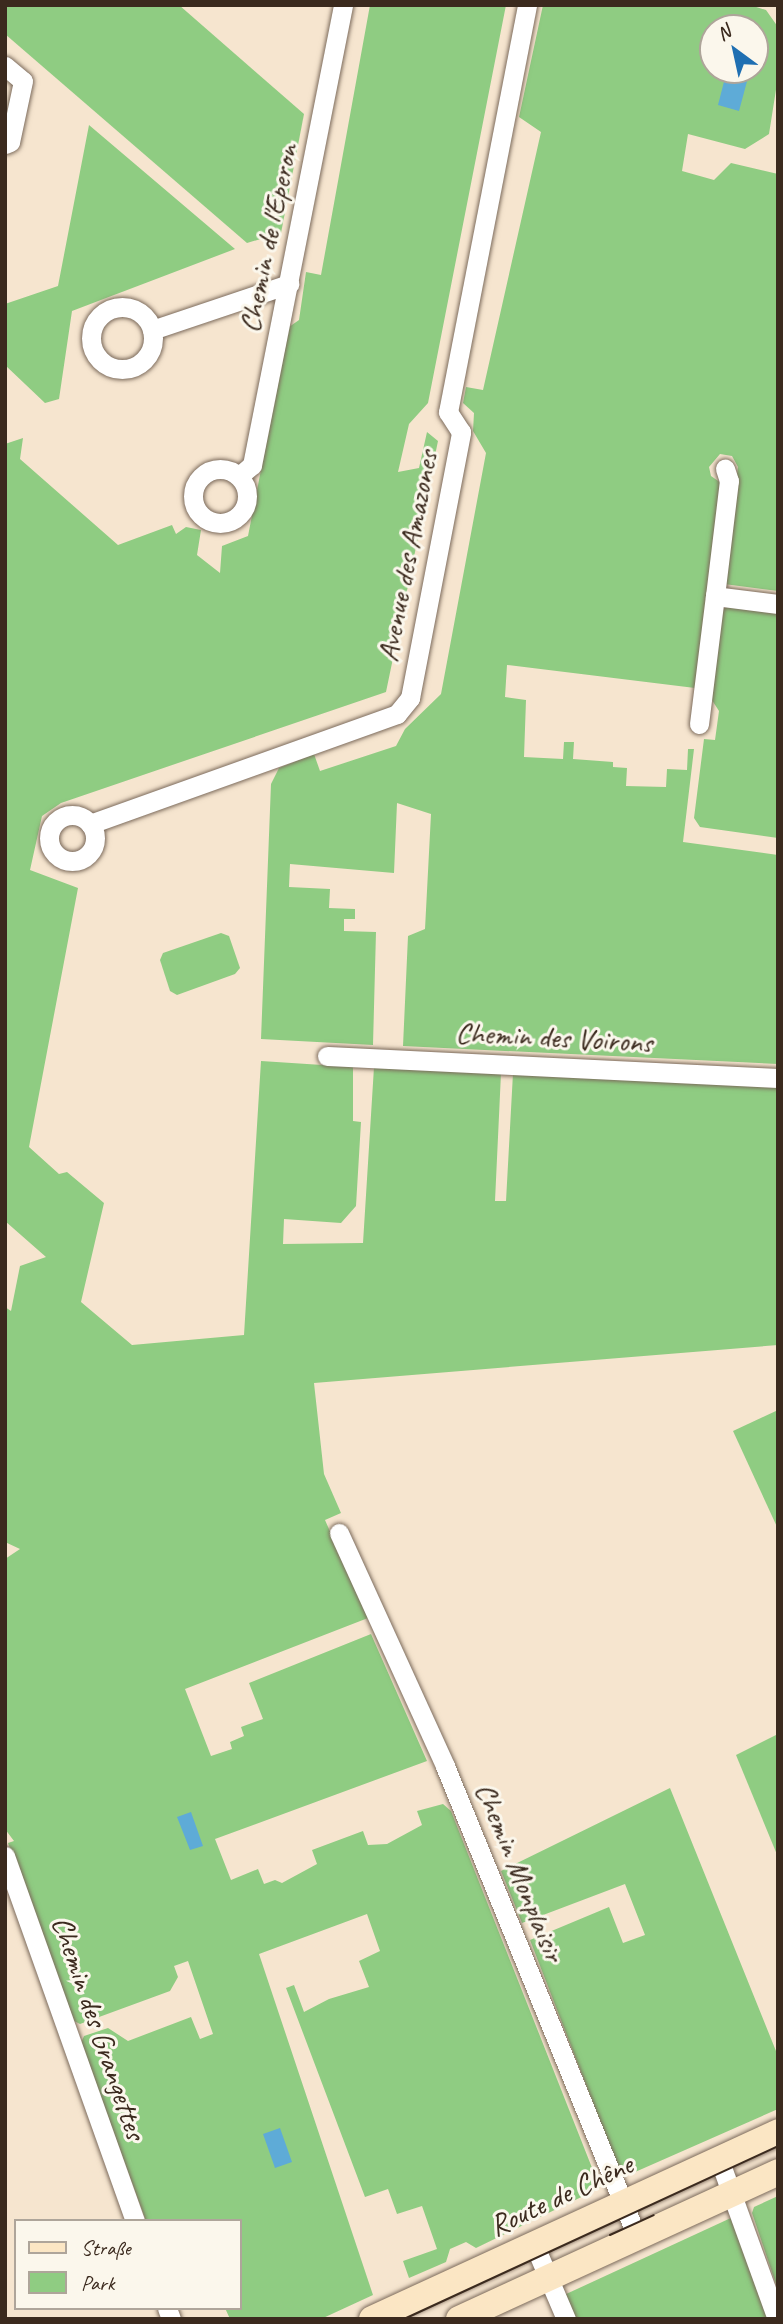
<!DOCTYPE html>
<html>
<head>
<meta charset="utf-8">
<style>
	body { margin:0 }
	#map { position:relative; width:783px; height:2324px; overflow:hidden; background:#f6e5cf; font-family:Caveat,sans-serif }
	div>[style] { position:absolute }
	.green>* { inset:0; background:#8fcc82 }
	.water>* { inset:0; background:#5eabd7 }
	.roads { filter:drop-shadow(0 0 2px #7c6b5c) drop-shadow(0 0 2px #7c6b5c) }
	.street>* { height:19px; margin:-9.5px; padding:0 9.5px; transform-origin:9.5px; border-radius:9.5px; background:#fff }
	.street>.ring { margin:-9.5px; padding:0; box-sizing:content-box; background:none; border:19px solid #fff; border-radius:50% }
	.secondary>* { height:26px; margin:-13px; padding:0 13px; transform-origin:13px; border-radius:13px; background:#fbe6c4 }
	.tram>* { height:2px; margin:-1px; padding:0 1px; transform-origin:1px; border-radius:1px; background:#3b2a1e }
	span { translate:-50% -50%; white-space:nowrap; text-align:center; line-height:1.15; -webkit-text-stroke:6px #fbf7ec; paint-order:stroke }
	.street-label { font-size:30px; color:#3b2a1e }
	.frame { position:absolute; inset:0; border:7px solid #3b2a1e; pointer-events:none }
	.legend { position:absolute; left:14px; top:2219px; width:228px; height:91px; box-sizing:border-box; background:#fbf7ec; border:2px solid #aea59a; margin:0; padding:9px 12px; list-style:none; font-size:21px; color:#3b2a1e }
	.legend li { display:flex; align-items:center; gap:14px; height:35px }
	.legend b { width:35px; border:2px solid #aea59a }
	.north { position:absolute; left:699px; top:14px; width:70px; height:70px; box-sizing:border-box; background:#fbf7ec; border:2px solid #aea59a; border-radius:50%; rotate:327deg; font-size:19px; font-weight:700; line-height:28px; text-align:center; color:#3b2a1e }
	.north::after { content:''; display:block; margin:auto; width:24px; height:32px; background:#1f6fb2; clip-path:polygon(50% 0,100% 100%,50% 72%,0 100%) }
</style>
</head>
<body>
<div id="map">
	<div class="green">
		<i style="clip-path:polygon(5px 5px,179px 5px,304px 114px,281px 233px,247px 243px,5px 34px)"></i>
		<i style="clip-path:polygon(370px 5px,506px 5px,428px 403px,409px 424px,398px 472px,419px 468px,427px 432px,438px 441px,386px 692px,61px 803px,42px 816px,30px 870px,78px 888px,29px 1147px,59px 1174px,67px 1172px,104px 1203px,81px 1302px,132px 1345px,244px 1335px,261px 1061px,353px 1067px,353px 1121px,361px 1122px,356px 1206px,341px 1223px,284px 1219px,283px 1244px,363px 1243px,374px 1067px,501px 1073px,495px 1201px,506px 1201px,513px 1073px,778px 1087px,778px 1345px,314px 1383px,324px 1474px,341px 1513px,325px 1520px,368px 1618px,185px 1689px,211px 1756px,232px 1749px,230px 1742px,244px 1736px,241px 1727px,263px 1719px,249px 1683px,371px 1634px,427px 1761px,215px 1839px,231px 1880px,258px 1869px,264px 1884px,275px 1880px,282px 1883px,317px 1864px,312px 1850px,363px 1831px,368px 1845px,387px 1844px,422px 1825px,417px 1811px,443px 1804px,451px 1811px,600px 2188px,476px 2248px,466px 2242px,450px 2249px,446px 2262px,409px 2278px,403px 2261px,437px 2249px,422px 2206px,397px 2214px,388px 2189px,365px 2197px,286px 1988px,294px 1985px,304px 2012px,329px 1999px,369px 1987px,359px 1961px,380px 1951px,367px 1914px,259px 1954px,373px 2295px,321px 2319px,230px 2319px,225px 2308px,240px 2308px,240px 2221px,146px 2221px,81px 2043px,84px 2036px,108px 2028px,128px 2041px,191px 2017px,200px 2039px,213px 2034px,188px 1961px,174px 1966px,178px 1977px,170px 1991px,80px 2024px,74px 2021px,8px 1843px,14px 1841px,5px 1829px,5px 1559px,20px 1549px,5px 1542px,5px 1307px,11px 1311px,20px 1266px,46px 1257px,5px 1221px,5px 444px,23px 438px,20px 459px,118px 545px,172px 525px,176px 534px,186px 527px,201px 530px,197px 555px,220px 573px,222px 546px,248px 536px,289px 327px,299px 320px,306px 272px,321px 275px)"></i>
		<i style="clip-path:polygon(evenodd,543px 5px,750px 5px,766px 10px,778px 27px,778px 77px,769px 134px,745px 149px,688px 134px,682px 171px,714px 180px,731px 163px,778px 174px,778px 591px,724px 584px,738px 467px,732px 456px,720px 454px,709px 467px,711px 476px,721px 483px,695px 688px,507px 665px,505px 697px,526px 700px,524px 757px,563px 759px,564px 742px,574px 742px,573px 759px,613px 762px,613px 767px,627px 768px,626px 786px,666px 787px,667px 769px,687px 770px,688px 749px,694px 749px,683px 842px,778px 855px,778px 1064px,403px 1046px,408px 936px,425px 929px,431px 814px,397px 803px,394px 873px,290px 864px,289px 887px,330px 889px,329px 908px,355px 909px,355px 919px,344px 919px,344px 931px,376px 932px,373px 1045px,261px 1039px,271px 784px,279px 768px,314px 754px,320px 771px,396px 746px,405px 729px,441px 694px,486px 453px,473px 431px,474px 413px,463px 403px,466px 387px,483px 390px,541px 132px,519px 117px,543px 5px,713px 28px,755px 28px,755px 70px,713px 70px,713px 28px)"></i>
		<i style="clip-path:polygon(89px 125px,235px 249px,72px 311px,59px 399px,45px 403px,5px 365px,5px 304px,58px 286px)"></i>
		<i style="clip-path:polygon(726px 607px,778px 613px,778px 838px,700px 827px,694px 818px,704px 739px,715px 740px,719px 711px,710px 697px,720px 612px)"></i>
		<i style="clip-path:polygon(221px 933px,229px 936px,240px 968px,235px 974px,177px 995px,170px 991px,160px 960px,163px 953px)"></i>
		<i style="clip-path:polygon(778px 1410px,778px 1529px,733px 1431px)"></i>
		<i style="clip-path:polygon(778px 1734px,778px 1857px,736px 1755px)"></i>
		<i style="clip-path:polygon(670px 1788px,778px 2056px,778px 2109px,626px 2176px,619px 2170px,530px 1940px,609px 1907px,623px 1943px,645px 1935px,625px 1884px,522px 1923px,501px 1871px)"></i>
		<i style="clip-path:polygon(778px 2196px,778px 2290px,752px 2213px,754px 2207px)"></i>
		<i style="clip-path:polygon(733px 2217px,768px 2319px,574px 2319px,564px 2295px)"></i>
	</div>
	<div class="water">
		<i style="clip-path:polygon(727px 70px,749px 74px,739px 111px,718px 105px)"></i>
		<i style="clip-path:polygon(191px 1812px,203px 1846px,190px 1850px,177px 1817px)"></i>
		<i style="clip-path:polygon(280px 2128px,292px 2162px,275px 2168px,263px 2134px)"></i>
	</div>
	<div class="roads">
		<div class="street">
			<i style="left:5px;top:66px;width:23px;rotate:40deg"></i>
			<i style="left:23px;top:81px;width:62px;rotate:102deg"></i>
			<i style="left:10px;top:142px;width:5px;rotate:158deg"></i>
			<i class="ring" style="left:91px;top:307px;width:43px;height:43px"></i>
			<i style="left:152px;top:330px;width:145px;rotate:-18.6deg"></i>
			<i class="ring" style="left:193px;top:469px;width:35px;height:35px"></i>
			<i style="left:239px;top:476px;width:17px;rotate:-40deg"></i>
			<i style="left:252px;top:465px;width:469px;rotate:-78.8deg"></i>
			<i style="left:715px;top:596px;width:116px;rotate:-83.1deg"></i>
			<i style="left:729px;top:481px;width:13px;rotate:-108deg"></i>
			<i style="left:699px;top:724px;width:129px;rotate:-82.9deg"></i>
			<i style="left:715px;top:596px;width:64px;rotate:7.2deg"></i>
			<i class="ring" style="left:49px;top:815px;width:27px;height:27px"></i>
			<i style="left:90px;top:824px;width:326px;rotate:-19.7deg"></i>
			<i style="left:397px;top:714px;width:21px;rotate:-51deg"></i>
			<i style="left:410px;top:698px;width:271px;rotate:-79.1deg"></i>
			<i style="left:461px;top:432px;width:24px;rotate:-123deg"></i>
			<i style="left:448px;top:412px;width:415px;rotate:-79deg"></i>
			<i style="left:327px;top:1056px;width:452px;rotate:2.8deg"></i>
			<i style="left:339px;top:1533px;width:256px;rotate:65.5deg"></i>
			<i style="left:445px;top:1766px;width:509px;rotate:67.82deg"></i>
			<i style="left:5px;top:1856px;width:387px;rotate:70.4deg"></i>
			<i style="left:719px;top:2159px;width:170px;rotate:70.1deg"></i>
			<i style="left:534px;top:2244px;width:82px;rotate:66.9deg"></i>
			<i style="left:167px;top:2308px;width:12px;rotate:70deg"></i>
		</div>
		<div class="secondary">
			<i style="left:372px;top:2319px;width:447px;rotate:-24.7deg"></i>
			<i style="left:459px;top:2319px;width:351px;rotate:-24.7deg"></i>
		</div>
	</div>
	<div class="tram">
		<i style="left:610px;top:2235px;width:48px;rotate:-24.4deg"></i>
		<i style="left:404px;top:2319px;width:412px;rotate:-24.8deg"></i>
	</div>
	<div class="street-label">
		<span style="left:268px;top:238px;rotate:-78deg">Chemin de l'Eperon</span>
		<span style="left:407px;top:556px;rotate:-79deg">Avenue des Amazones</span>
		<span style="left:554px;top:1037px;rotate:3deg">Chemin des Voirons</span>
		<span style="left:520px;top:1872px;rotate:68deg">Chemin Monplaisir</span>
		<span style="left:99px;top:2028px;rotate:71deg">Chemin des Grangettes</span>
		<span style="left:561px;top:2195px;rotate:-25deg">Route de Chêne</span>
	</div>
	<div class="frame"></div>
	<ul class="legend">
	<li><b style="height:9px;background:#fbe6c4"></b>Straße</li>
	<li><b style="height:19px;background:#8fcc82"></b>Park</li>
	</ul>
	<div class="north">N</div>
</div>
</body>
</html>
